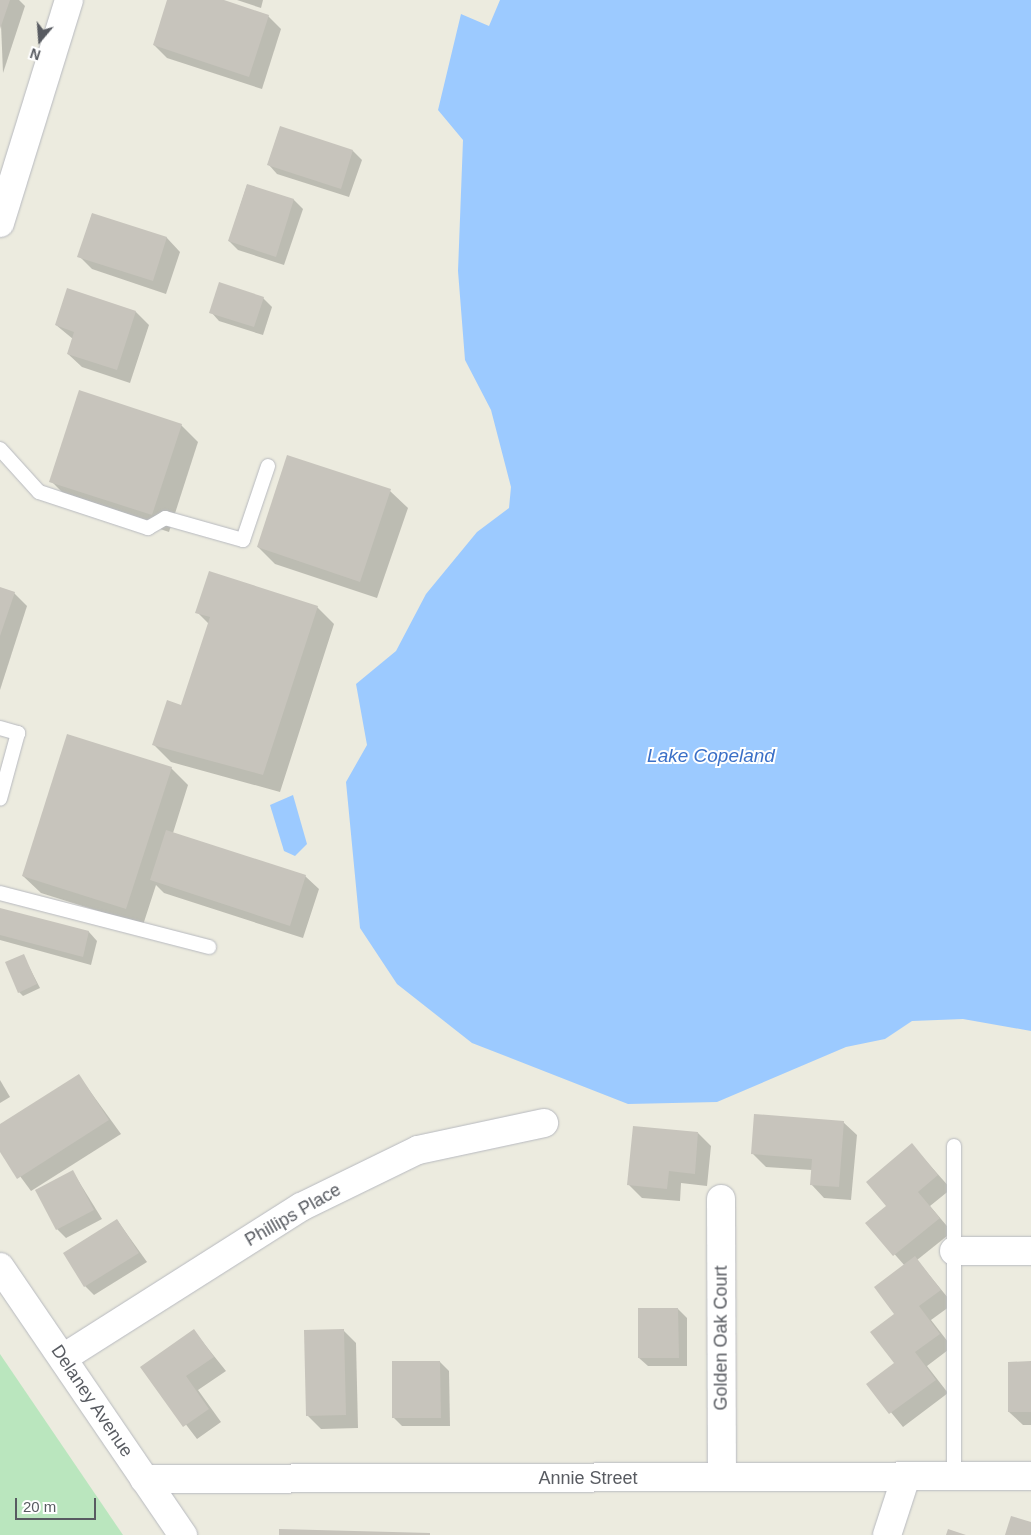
<!DOCTYPE html>
<html>
<head>
<meta charset="utf-8">
<style>
	body { margin:0 }
	#map { position:relative; width:1031px; height:1535px; overflow:hidden; background:#ecebdf; font-family:Arial,sans-serif }
	div>[style] { position:absolute }
	.green>* { inset:0; background:#bae6be }
	.water>* { inset:0; background:#9ccaff }
	.shadow>* { inset:0; background:#0003 }
	.building>* { inset:0; background:#c7c4bc }
	.roads { filter:drop-shadow(0 0 1px #b7b9bf) drop-shadow(0 0 1px #b7b9bf) }
	.lane>* { height:14px; margin:-7px; padding:0 7px; transform-origin:7px; border-radius:7px; background:#fff }
	.street>* { height:28px; margin:-14px; padding:0 14px; transform-origin:14px; border-radius:14px; background:#fff }
	.secondary>* { height:28px; margin:-14px; padding:0 14px; transform-origin:14px; border-radius:14px; background:#fff }
	span { translate:-50% -50%; white-space:nowrap; text-align:center; line-height:1.15; -webkit-text-stroke:4px #fff; paint-order:stroke }
	.street-label { font-size:18px; color:#585b61 }
	.water-label { font-size:19px; color:#3b70c7; font-style:italic }
	.north { position:absolute; left:15px; top:15px; width:50px; height:50px; -webkit-text-stroke:4px #fff; paint-order:stroke; rotate:198deg; font-size:14px; font-weight:700; line-height:20px; text-align:center; color:#585b61 }
	.north::after { content:''; display:block; margin:auto; width:18px; height:22px; background:#585b61; clip-path:polygon(50% 0,100% 100%,50% 72%,0 100%) }
	.scale { position:absolute; left:15px; top:1498px; width:81px; height:22px; box-sizing:border-box; border:2px solid #585b61; border-top:0; padding-left:6px; font-size:15px; line-height:18px; white-space:nowrap; color:#585b61; -webkit-text-stroke:4px #fff; paint-order:stroke }
</style>
</head>
<body>
<div id="map">
	<div class="green">
		<i style="clip-path:polygon(0 1354px,123px 1535px,0 1535px)"></i>
	</div>
	<div class="water">
		<i style="clip-path:polygon(500px 0,1031px 0,1031px 1031px,963px 1019px,912px 1021px,885px 1039px,846px 1047px,717px 1102px,628px 1104px,472px 1043px,397px 984px,360px 928px,346px 782px,367px 745px,356px 684px,396px 651px,426px 594px,477px 532px,509px 508px,511px 487px,491px 410px,465px 360px,458px 271px,463px 140px,438px 110px,461px 14px,489px 26px)"></i>
		<i style="clip-path:polygon(293px 795px,307px 844px,295px 856px,284px 851px,270px 805px)"></i>
	</div>
	<div class="shadow">
		<i style="clip-path:polygon(0 0,19px 0,25px 6px,3px 73px)"></i>
		<i style="clip-path:polygon(169px 0,220px 0,268px 16px,281px 29px,262px 89px,167px 58px,154px 45px)"></i>
		<i style="clip-path:polygon(237px 0,263px 0,261px 8px)"></i>
		<i style="clip-path:polygon(353px 151px,362px 160px,349px 197px,277px 174px,269px 165px)"></i>
		<i style="clip-path:polygon(247px 185px,294px 200px,303px 209px,284px 265px,238px 250px,229px 241px)"></i>
		<i style="clip-path:polygon(92px 214px,167px 238px,180px 252px,166px 294px,92px 269px,79px 256px)"></i>
		<i style="clip-path:polygon(263px 298px,272px 307px,263px 335px,219px 321px,211px 312px)"></i>
		<i style="clip-path:polygon(136px 312px,149px 325px,130px 383px,82px 367px,68px 354px,73px 339px,56px 325px)"></i>
		<i style="clip-path:polygon(181px 425px,198px 442px,169px 532px,68px 498px,51px 481px)"></i>
		<i style="clip-path:polygon(390px 491px,408px 508px,377px 598px,275px 564px,258px 547px)"></i>
		<i style="clip-path:polygon(0 588px,14px 593px,27px 606px,0 690px)"></i>
		<i style="clip-path:polygon(317px 607px,334px 624px,280px 792px,171px 762px,154px 745px,182px 707px,209px 624px,197px 612px)"></i>
		<i style="clip-path:polygon(171px 768px,188px 785px,173px 833px,305px 876px,319px 889px,303px 938px,164px 893px,156px 885px,143px 925px,41px 893px,23px 876px)"></i>
		<i style="clip-path:polygon(0 909px,89px 932px,97px 941px,91px 965px,0 940px)"></i>
		<i style="clip-path:polygon(23px 955px,40px 988px,23px 996px,19px 992px)"></i>
		<i style="clip-path:polygon(79px 1076px,121px 1134px,31px 1191px,0 1149px,0 1126px)"></i>
		<i style="clip-path:polygon(0 1080px,10px 1097px,0 1103px)"></i>
		<i style="clip-path:polygon(843px 1122px,857px 1135px,851px 1200px,824px 1198px,811px 1184px,812px 1170px,766px 1167px,753px 1154px)"></i>
		<i style="clip-path:polygon(698px 1133px,711px 1146px,707px 1186px,681px 1183px,680px 1201px,642px 1198px,629px 1185px)"></i>
		<i style="clip-path:polygon(912px 1145px,951px 1189px,930px 1206px,952px 1232px,917px 1260px,953px 1304px,931px 1320px,952px 1347px,927px 1366px,948px 1393px,903px 1427px,868px 1384px,896px 1363px,896px 1314px,905px 1266px,867px 1223px,888px 1206px)"></i>
		<i style="clip-path:polygon(73px 1172px,102px 1219px,66px 1238px,57px 1229px)"></i>
		<i style="clip-path:polygon(117px 1220px,147px 1262px,94px 1295px,85px 1286px)"></i>
		<i style="clip-path:polygon(678px 1309px,687px 1318px,687px 1366px,648px 1366px,639px 1358px)"></i>
		<i style="clip-path:polygon(343px 1330px,356px 1343px,358px 1428px,321px 1429px,307px 1415px)"></i>
		<i style="clip-path:polygon(194px 1331px,226px 1371px,198px 1390px,221px 1422px,197px 1439px,142px 1367px)"></i>
		<i style="clip-path:polygon(440px 1362px,449px 1371px,450px 1426px,402px 1426px,394px 1418px)"></i>
		<i style="clip-path:polygon(1031px 1363px,1031px 1425px,1023px 1425px,1009px 1412px)"></i>
	</div>
	<div class="building">
		<i style="clip-path:polygon(0 0,10px 0,0 29px)"></i>
		<i style="clip-path:polygon(167px 0,224px 0,269px 15px,249px 77px,153px 45px)"></i>
		<i style="clip-path:polygon(280px 126px,353px 150px,341px 189px,267px 165px)"></i>
		<i style="clip-path:polygon(247px 184px,294px 199px,276px 257px,228px 241px)"></i>
		<i style="clip-path:polygon(92px 213px,167px 237px,153px 281px,77px 257px)"></i>
		<i style="clip-path:polygon(219px 282px,264px 297px,254px 327px,209px 313px)"></i>
		<i style="clip-path:polygon(67px 288px,136px 311px,117px 370px,67px 354px,74px 332px,55px 325px)"></i>
		<i style="clip-path:polygon(79px 390px,182px 424px,152px 515px,49px 482px)"></i>
		<i style="clip-path:polygon(287px 455px,391px 489px,360px 582px,257px 547px)"></i>
		<i style="clip-path:polygon(209px 571px,318px 606px,263px 775px,152px 745px,167px 700px,181px 705px,210px 617px,195px 613px)"></i>
		<i style="clip-path:polygon(0 587px,15px 592px,0 636px)"></i>
		<i style="clip-path:polygon(67px 734px,172px 767px,126px 909px,22px 876px)"></i>
		<i style="clip-path:polygon(166px 830px,306px 875px,290px 926px,150px 880px)"></i>
		<i style="clip-path:polygon(0 908px,89px 931px,83px 957px,0 935px)"></i>
		<i style="clip-path:polygon(24px 954px,37px 984px,18px 993px,5px 962px)"></i>
		<i style="clip-path:polygon(79px 1074px,109px 1120px,17px 1179px,0 1152px,0 1124px)"></i>
		<i style="clip-path:polygon(754px 1114px,844px 1121px,839px 1187px,810px 1185px,812px 1159px,751px 1154px)"></i>
		<i style="clip-path:polygon(633px 1126px,698px 1132px,695px 1174px,669px 1171px,667px 1189px,627px 1185px)"></i>
		<i style="clip-path:polygon(912px 1143px,938px 1175px,918px 1192px,940px 1218px,893px 1256px,865px 1223px,886px 1206px,866px 1182px)"></i>
		<i style="clip-path:polygon(73px 1170px,94px 1210px,56px 1230px,35px 1190px)"></i>
		<i style="clip-path:polygon(117px 1219px,139px 1253px,84px 1287px,63px 1253px)"></i>
		<i style="clip-path:polygon(915px 1256px,941px 1290px,919px 1306px,940px 1334px,915px 1352px,936px 1380px,889px 1414px,866px 1384px,894px 1363px,870px 1332px,894px 1314px,874px 1287px)"></i>
		<i style="clip-path:polygon(638px 1308px,678px 1308px,679px 1358px,638px 1358px)"></i>
		<i style="clip-path:polygon(194px 1329px,214px 1357px,186px 1376px,209px 1409px,183px 1427px,140px 1367px)"></i>
		<i style="clip-path:polygon(344px 1329px,346px 1415px,306px 1416px,304px 1330px)"></i>
		<i style="clip-path:polygon(392px 1361px,440px 1361px,441px 1418px,392px 1418px)"></i>
		<i style="clip-path:polygon(1031px 1361px,1031px 1412px,1008px 1412px,1008px 1362px)"></i>
		<i style="clip-path:polygon(1011px 1516px,1031px 1522px,1031px 1535px,1005px 1535px)"></i>
		<i style="clip-path:polygon(279px 1529px,430px 1533px,430px 1535px,279px 1535px)"></i>
		<i style="clip-path:polygon(948px 1529px,966px 1535px,946px 1535px)"></i>
	</div>
	<div class="roads">
		<div class="lane">
			<i style="left:0;top:449px;width:58px;rotate:47.8deg"></i>
			<i style="left:39px;top:492px;width:115px;rotate:18.3deg"></i>
			<i style="left:148px;top:528px;width:20px;rotate:-30deg"></i>
			<i style="left:165px;top:518px;width:81px;rotate:15.8deg"></i>
			<i style="left:243px;top:540px;width:78px;rotate:-71.3deg"></i>
			<i style="left:0;top:728px;width:19px;rotate:16deg"></i>
			<i style="left:18px;top:733px;width:68px;rotate:105.3deg"></i>
			<i style="left:0;top:893px;width:216px;rotate:14.5deg"></i>
			<i style="left:954px;top:1146px;width:330px;rotate:90deg"></i>
		</div>
		<div class="street">
			<i style="left:721px;top:1199px;width:278px;rotate:89.8deg"></i>
			<i style="left:954px;top:1251px;width:77px"></i>
			<i style="left:63px;top:1358px;width:282px;rotate:-32.4deg"></i>
			<i style="left:301px;top:1207px;width:130px;rotate:-26deg"></i>
			<i style="left:418px;top:1150px;width:129px;rotate:-12.1deg"></i>
			<i style="left:144px;top:1479px;width:887px;rotate:-0.19deg"></i>
			<i style="left:887px;top:1535px;width:61px;rotate:-71.9deg"></i>
		</div>
		<div class="secondary">
			<i style="left:0;top:223px;width:233px;rotate:-72.8deg"></i>
			<i style="left:0;top:1267px;width:325px;rotate:55.7deg"></i>
		</div>
	</div>
	<div class="street-label">
		<span style="left:293px;top:1215px;rotate:-30deg">Phillips Place</span>
		<span style="left:721px;top:1338px;rotate:-90deg">Golden Oak Court</span>
		<span style="left:92px;top:1401px;rotate:56deg">Delaney Avenue</span>
		<span style="left:588px;top:1478px">Annie Street</span>
	</div>
	<div class="water-label">
		<span style="left:711px;top:756px">Lake Copeland</span>
	</div>
	<div class="north">N</div>
	<div class="scale">20 m</div>
</div>
</body>
</html>
